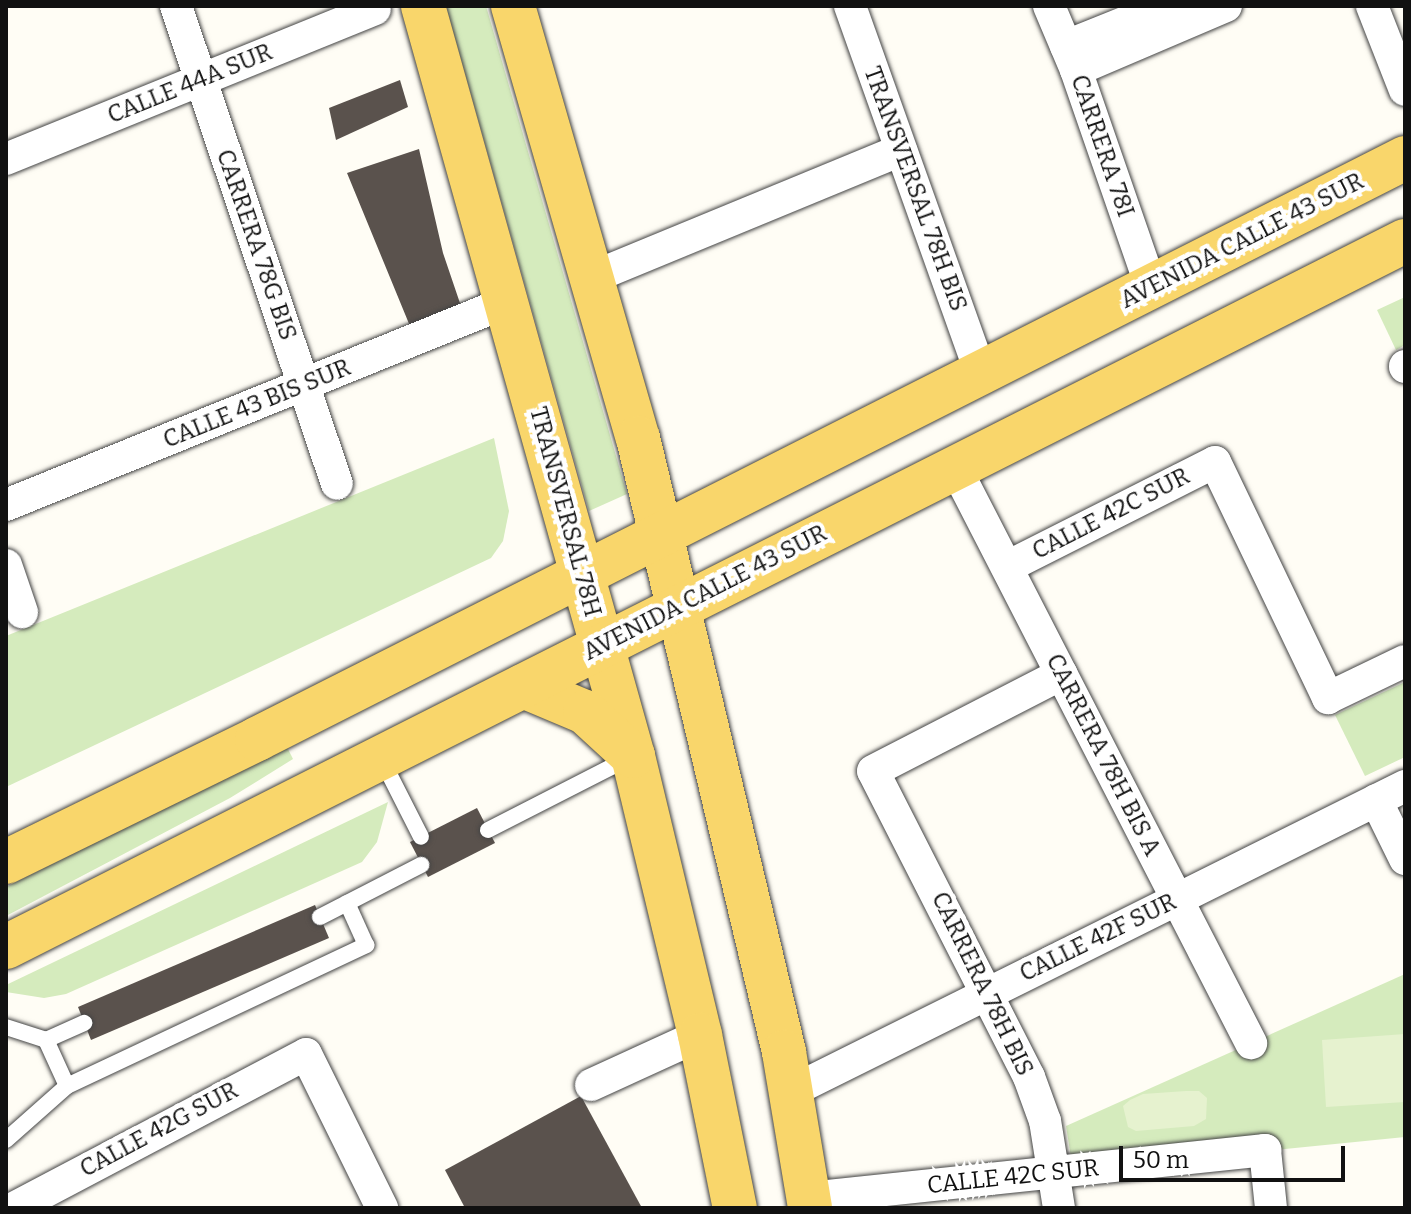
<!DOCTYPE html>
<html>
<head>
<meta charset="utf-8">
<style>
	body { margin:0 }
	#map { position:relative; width:1411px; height:1214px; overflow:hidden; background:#fffdf5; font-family:Bitter,serif }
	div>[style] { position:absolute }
	.green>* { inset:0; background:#d5ebbd }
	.pitch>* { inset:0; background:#e6f2cf }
	.building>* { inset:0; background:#5a524d }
	.roads { filter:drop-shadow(0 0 2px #444) drop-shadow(0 0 2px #444) }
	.service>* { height:16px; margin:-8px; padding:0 8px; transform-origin:8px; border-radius:8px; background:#fff }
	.minor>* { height:32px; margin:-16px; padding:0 16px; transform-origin:16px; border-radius:16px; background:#fff }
	.primary>* { height:44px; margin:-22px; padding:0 22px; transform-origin:22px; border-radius:22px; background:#f9d66b }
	span { translate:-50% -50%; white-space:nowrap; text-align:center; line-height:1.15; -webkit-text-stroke:8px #fff; paint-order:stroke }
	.street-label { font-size:24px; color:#111 }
	.frame { position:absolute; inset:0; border:8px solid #111; pointer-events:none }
	.scale { position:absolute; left:1119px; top:1146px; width:226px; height:36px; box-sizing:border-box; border:4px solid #111; border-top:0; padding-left:10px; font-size:24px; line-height:28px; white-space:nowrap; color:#111; -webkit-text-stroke:6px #fff; paint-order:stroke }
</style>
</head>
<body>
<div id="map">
	<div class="green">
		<i style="clip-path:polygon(446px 6px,486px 6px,627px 494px,589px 511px)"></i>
		<i style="clip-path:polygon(1405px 297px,1405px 345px,1396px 350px,1377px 310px)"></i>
		<i style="clip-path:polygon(494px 438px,509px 511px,503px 541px,491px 558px,6px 787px,6px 636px)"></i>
		<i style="clip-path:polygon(1405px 682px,1405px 757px,1365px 776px,1335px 715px)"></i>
		<i style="clip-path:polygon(287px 747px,293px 759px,230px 798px,6px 916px,6px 887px)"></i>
		<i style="clip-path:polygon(388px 802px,377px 842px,362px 862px,66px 994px,44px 998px,6px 992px,6px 985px)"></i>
		<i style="clip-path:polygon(1405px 974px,1405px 1137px,1073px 1170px,1066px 1126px)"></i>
	</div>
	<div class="pitch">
		<i style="clip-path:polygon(1405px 1034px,1405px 1102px,1326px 1107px,1322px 1040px)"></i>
		<i style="clip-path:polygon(1186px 1091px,1199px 1091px,1207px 1098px,1206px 1119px,1194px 1126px,1136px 1131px,1128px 1127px,1123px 1106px,1130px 1100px,1143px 1094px)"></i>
	</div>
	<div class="building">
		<i style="clip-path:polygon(400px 80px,408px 107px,336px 140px,329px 108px)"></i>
		<i style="clip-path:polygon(419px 149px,443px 253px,463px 312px,412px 331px,347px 173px)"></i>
		<i style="clip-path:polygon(477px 808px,495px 843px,428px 877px,410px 842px)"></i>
		<i style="clip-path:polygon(315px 905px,329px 938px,91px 1040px,78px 1007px)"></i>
		<i style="clip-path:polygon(581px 1096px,642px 1208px,465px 1208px,445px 1170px)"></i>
	</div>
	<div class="roads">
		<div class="service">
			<i style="left:382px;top:760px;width:86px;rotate:63.1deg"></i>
			<i style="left:488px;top:830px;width:158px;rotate:-27.1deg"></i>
			<i style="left:320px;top:917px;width:114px;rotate:-27.2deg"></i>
			<i style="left:6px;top:1027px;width:42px;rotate:18deg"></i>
			<i style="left:46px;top:1040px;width:42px;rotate:-24.1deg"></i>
			<i style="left:67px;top:1086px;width:331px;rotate:-25.2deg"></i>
			<i style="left:366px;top:945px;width:46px;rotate:-114.3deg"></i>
			<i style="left:6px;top:1140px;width:81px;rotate:-41.5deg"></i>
			<i style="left:67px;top:1086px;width:51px;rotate:-114.5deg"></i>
		</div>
		<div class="minor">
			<i style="left:176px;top:6px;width:504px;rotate:71.39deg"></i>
			<i style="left:850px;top:6px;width:390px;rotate:70.4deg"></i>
			<i style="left:1049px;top:6px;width:69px;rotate:67.1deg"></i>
			<i style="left:1076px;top:70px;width:230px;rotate:70.9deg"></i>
			<i style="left:1372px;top:6px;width:90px;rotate:68.6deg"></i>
			<i style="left:1066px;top:46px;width:108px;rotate:-21.8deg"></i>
			<i style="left:1076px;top:70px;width:163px;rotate:-23.1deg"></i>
			<i style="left:6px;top:159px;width:398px;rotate:-22.1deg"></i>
			<i style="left:593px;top:277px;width:333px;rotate:-22.4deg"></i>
			<i style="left:1405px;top:366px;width:1px;rotate:90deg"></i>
			<i style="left:955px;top:467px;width:648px;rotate:62.8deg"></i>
			<i style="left:6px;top:505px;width:541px;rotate:-22.06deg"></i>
			<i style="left:6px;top:565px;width:50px;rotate:71.2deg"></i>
			<i style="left:1007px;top:567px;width:233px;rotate:-26.8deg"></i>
			<i style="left:1215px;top:462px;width:262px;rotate:64.4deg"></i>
			<i style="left:1328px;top:698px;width:85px;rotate:-25.7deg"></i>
			<i style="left:1376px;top:800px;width:66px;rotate:63.8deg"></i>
			<i style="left:591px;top:1085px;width:120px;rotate:-24.6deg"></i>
			<i style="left:792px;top:1091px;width:685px;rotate:-26.45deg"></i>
			<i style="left:809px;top:1198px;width:459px;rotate:-6deg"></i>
			<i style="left:1265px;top:1150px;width:58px;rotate:84.1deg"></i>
			<i style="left:14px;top:1208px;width:330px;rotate:-27.8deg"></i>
			<i style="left:306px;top:1054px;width:172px;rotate:63.7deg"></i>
			<i style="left:1059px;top:1208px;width:88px;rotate:-99.1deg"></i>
			<i style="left:1045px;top:1121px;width:47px;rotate:-110deg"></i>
			<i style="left:1029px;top:1077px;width:343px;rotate:-117deg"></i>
			<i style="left:873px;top:771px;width:212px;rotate:-27.2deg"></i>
		</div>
		<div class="primary">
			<i style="left:423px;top:6px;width:779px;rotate:74.36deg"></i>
			<i style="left:633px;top:756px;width:287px;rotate:76.5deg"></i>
			<i style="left:700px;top:1035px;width:177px;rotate:78.6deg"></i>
			<i style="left:513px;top:6px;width:450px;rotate:73.9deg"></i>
			<i style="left:638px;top:438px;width:631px;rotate:76.62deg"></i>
			<i style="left:784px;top:1052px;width:158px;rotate:80.5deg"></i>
			<i style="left:523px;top:686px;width:67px;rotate:22.8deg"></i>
			<i style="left:585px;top:712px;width:65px;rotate:42.5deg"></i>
			<i style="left:6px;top:862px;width:280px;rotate:-26.1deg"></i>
			<i style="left:257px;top:739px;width:1287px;rotate:-26.84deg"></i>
			<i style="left:6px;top:947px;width:1567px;rotate:-26.78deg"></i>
		</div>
	</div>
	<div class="street-label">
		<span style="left:190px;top:84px;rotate:-22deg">CALLE 44A SUR</span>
		<span style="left:1102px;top:146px;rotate:71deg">CARRERA 78I</span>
		<span style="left:915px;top:189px;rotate:70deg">TRANSVERSAL 78H BIS</span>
		<span style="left:1242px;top:241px;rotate:-27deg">AVENIDA CALLE 43 SUR</span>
		<span style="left:256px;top:245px;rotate:71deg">CARRERA 78G BIS</span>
		<span style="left:257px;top:404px;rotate:-22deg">CALLE 43 BIS SUR</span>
		<span style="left:565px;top:512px;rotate:75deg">TRANSVERSAL 78H</span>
		<span style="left:1111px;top:514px;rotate:-27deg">CALLE 42C SUR</span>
		<span style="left:705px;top:593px;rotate:-27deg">AVENIDA CALLE 43 SUR</span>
		<span style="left:1103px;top:755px;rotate:63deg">CARRERA 78H BIS A</span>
		<span style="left:1098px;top:938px;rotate:-26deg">CALLE 42F SUR</span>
		<span style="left:982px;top:984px;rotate:64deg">CARRERA 78H BIS</span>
		<span style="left:159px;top:1130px;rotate:-28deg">CALLE 42G SUR</span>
		<span style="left:1013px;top:1177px;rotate:-6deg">CALLE 42C SUR</span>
	</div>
	<div class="frame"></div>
	<div class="scale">50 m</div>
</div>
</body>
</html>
